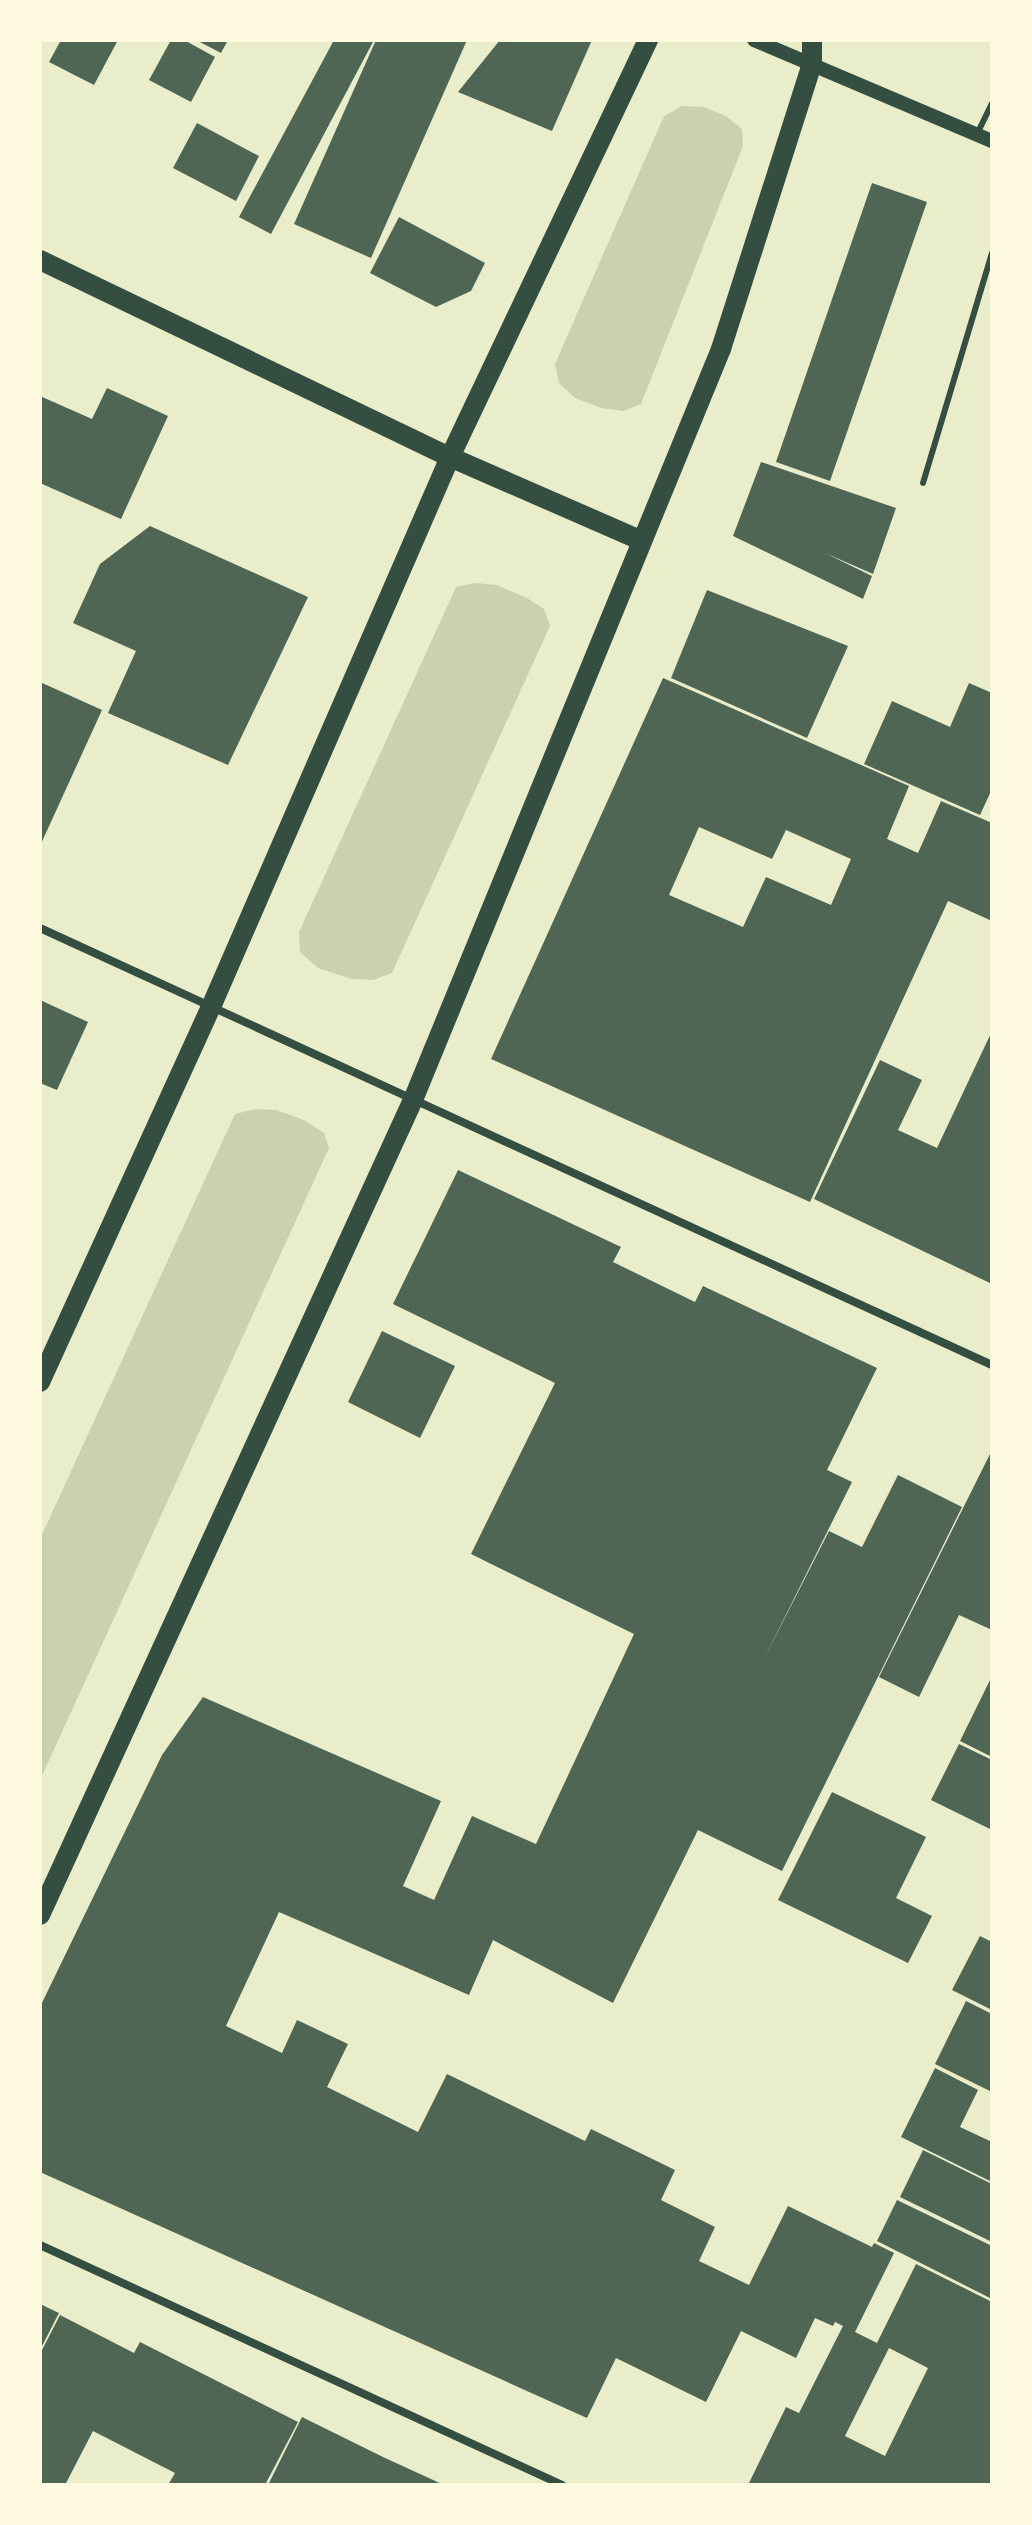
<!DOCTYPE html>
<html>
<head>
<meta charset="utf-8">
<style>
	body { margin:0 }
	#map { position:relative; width:1032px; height:2525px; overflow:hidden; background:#e9edc9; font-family:Manrope,sans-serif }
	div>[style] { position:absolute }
	.green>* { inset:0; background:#cad2ad }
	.building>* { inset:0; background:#4f6655 }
	.service>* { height:6px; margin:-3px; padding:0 3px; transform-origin:3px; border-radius:3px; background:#344e41 }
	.minor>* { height:8px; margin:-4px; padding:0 4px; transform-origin:4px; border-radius:4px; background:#344e41 }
	.tertiary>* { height:14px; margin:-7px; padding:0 7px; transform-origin:7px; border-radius:7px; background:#344e41 }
	.primary>* { height:20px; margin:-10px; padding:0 10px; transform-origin:10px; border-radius:10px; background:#344e41 }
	span { translate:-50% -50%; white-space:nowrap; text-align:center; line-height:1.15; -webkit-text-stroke:6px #fefae0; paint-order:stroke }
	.frame { position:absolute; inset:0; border:42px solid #fefae0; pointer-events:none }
</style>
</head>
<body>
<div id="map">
	<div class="green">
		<i style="clip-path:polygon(682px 106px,704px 107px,726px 116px,742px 129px,743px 146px,641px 404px,624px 411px,601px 408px,575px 398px,559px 383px,555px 364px,664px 116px)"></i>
		<i style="clip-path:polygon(475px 583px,497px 585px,527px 598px,544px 609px,550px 626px,392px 973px,373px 980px,352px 979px,318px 968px,300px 952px,299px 932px,456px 587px)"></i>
		<i style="clip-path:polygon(256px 1109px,276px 1110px,304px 1120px,324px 1133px,329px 1148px,40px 1780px,40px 1539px,235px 1114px)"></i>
	</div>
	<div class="building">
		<i style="clip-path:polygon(61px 40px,118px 40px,94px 85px,49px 62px)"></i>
		<i style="clip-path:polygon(171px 40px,184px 40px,215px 57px,191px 102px,149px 80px)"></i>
		<i style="clip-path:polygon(196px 40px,228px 40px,221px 53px)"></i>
		<i style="clip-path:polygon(334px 40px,374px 40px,271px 234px,239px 217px)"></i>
		<i style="clip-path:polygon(376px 40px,467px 40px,371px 258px,294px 224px)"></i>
		<i style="clip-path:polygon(500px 40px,592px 40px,552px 131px,458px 92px)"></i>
		<i style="clip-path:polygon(197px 123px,259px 156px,236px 201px,173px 168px)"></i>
		<i style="clip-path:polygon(872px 183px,927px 202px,830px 481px,776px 462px)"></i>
		<i style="clip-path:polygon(399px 217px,485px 263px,471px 291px,436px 307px,370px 273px)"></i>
		<i style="clip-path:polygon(107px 388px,168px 416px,121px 519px,40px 483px,40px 396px,92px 419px)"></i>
		<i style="clip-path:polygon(761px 462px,896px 508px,873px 574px,825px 553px,872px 576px,863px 599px,733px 536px)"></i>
		<i style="clip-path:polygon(150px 526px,308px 597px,228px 765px,108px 713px,136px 651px,73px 623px,100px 564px)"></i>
		<i style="clip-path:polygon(707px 590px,848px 646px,807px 738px,671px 678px)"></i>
		<i style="clip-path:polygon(evenodd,663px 678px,909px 786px,887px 839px,918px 853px,941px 801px,992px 823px,992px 921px,948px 901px,810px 1202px,491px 1059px,663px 678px,699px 827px,772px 859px,786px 830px,851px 859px,831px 905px,766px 877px,743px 927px,669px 895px,699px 827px)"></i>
		<i style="clip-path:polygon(40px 682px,102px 710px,40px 846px)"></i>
		<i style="clip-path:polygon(969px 683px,992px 693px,992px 789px,980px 815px,864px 764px,892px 701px,950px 727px)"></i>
		<i style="clip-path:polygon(40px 1000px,88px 1022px,57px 1090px,40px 1083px)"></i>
		<i style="clip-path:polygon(992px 1031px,992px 1284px,814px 1199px,880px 1060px,922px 1080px,898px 1130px,937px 1148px)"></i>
		<i style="clip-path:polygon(evenodd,458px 1170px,621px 1247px,613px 1262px,695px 1302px,703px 1286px,877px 1368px,827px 1470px,852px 1482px,763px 1661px,829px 1531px,862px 1547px,898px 1475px,962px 1507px,782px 1871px,698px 1830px,613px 2003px,493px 1940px,469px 1995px,279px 1912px,226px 2026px,282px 2053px,297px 2020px,348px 2044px,327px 2087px,418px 2132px,447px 2074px,585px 2141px,591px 2129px,675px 2170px,661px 2200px,715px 2227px,699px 2261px,749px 2285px,788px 2206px,872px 2247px,874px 2243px,894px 2253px,855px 2332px,877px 2343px,916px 2264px,992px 2302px,992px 2485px,748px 2485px,786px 2407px,799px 2413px,843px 2326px,835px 2322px,833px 2326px,815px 2318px,796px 2358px,741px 2331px,706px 2402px,616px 2358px,587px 2418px,40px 2172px,40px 2007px,162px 1755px,203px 1697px,441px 1801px,403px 1886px,434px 1900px,472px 1816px,536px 1844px,634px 1634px,471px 1554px,555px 1383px,393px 1304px,458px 1170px,889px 2348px,928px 2368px,885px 2456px,845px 2436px,889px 2348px)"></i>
		<i style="clip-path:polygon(382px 1331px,455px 1366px,420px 1438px,348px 1402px)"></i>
		<i style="clip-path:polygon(992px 1450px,992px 1630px,959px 1615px,919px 1697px,879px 1677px)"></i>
		<i style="clip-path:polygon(992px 1676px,992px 1757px,960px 1741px)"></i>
		<i style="clip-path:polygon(959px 1744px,992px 1760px,992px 1830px,931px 1800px)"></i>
		<i style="clip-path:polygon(832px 1792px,926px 1837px,896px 1898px,932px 1916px,908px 1963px,778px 1900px)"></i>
		<i style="clip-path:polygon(980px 1936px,992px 1942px,992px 2010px,952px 1990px)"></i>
		<i style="clip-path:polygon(966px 2001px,992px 2014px,992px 2092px,935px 2064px)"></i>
		<i style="clip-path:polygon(935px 2068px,978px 2090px,960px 2127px,992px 2142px,992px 2182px,901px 2137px)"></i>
		<i style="clip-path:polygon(923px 2150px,992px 2184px,992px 2242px,900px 2197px)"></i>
		<i style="clip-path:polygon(897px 2200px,992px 2246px,992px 2299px,877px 2241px)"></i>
		<i style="clip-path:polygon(40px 2304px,59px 2313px,40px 2350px)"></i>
		<i style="clip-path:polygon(60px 2315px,134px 2353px,140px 2342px,298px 2422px,265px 2485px,168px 2485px,175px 2473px,93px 2431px,65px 2485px,40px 2485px,40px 2354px)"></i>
		<i style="clip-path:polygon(302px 2417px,383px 2457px,444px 2485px,268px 2485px)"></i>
	</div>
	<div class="service">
		<i style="left:977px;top:134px;width:34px;rotate:-64deg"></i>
		<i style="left:923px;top:483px;width:240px;rotate:-73.3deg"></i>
	</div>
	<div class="minor">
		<i style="left:40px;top:928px;width:1048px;rotate:24.66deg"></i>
		<i style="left:40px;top:2245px;width:575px;rotate:24.69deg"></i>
	</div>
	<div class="tertiary">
		<i style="left:754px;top:40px;width:259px;rotate:23deg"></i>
	</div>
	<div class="primary">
		<i style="left:40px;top:260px;width:455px;rotate:25.7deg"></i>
		<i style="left:450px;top:457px;width:207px;rotate:23.6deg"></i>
		<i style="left:40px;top:1382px;width:412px;rotate:-65.5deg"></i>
		<i style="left:211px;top:1007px;width:600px;rotate:-66.51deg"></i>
		<i style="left:450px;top:457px;width:462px;rotate:-64.6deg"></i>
		<i style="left:40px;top:1915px;width:896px;rotate:-65.41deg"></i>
		<i style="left:413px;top:1100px;width:812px;rotate:-67.7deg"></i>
		<i style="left:721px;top:349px;width:299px;rotate:-72.3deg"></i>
		<i style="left:812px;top:64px;width:24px;rotate:-90deg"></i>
	</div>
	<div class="frame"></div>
</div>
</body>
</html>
